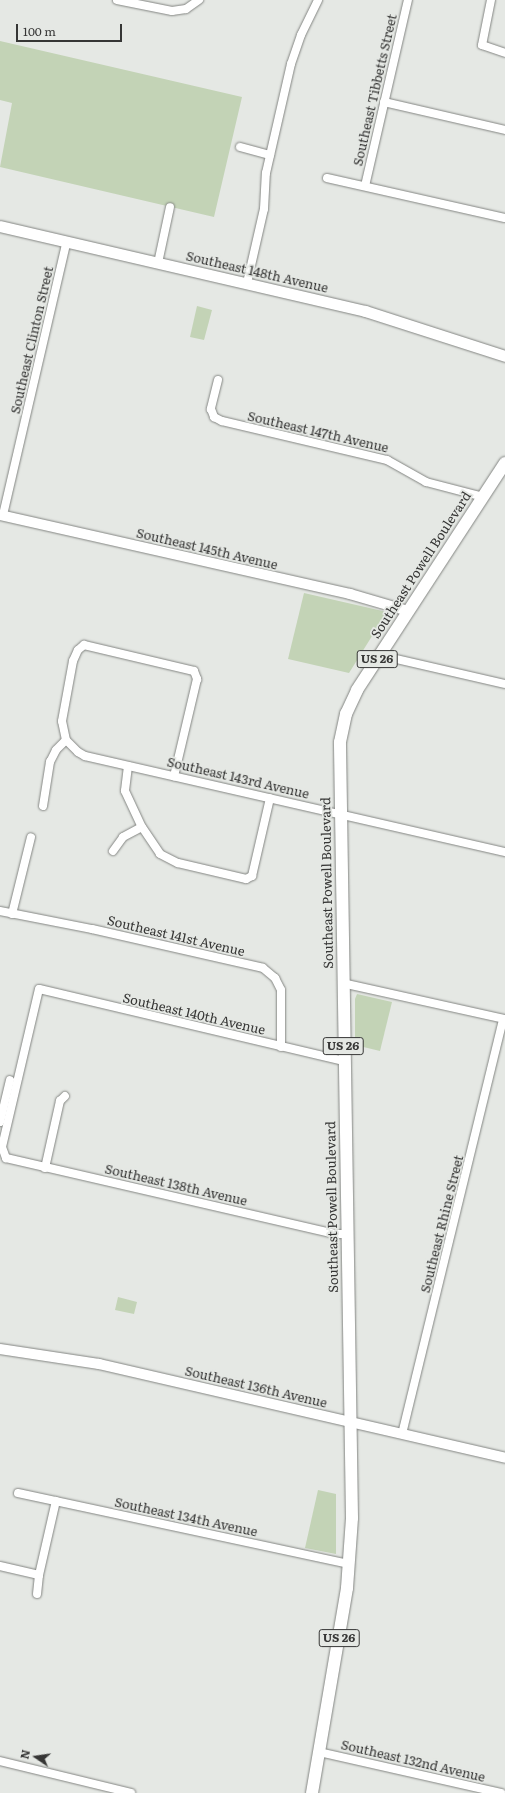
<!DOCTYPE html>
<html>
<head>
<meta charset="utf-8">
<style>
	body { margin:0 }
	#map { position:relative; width:505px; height:1793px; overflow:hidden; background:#e5e8e4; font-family:Literata,serif }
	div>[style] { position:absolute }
	.green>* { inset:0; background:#c3d3b6 }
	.roads { filter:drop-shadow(0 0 1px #838582) drop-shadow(0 0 1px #838582) }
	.minor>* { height:8px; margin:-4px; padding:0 4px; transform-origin:4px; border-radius:4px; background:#fff }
	.tertiary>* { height:10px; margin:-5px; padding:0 5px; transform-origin:5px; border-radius:5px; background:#fff }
	.secondary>* { height:11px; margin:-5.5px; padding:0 5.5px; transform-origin:5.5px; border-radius:5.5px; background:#fff }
	.primary>* { height:12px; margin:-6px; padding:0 6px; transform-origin:6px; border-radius:6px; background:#fff }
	span { translate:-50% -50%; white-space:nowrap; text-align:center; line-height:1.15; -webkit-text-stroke:3.5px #e5e8e4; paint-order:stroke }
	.shield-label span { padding:1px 3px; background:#e5e8e4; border:1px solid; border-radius:3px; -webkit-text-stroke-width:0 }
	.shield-label { font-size:12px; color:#363635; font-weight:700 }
	.street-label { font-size:13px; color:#363635 }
	.north { position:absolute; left:16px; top:1737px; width:40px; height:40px; -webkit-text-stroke:3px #e5e8e4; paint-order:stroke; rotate:283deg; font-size:11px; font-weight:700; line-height:16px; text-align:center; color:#363635 }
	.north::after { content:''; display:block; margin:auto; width:14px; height:18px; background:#363635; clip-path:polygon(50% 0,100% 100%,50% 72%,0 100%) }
	.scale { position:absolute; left:16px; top:24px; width:106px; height:18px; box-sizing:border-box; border:2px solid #363635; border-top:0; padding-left:5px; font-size:12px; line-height:14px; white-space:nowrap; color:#363635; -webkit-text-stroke:3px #e5e8e4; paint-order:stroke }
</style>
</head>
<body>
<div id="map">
	<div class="green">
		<i style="clip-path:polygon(0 41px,242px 97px,214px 217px,0 167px,12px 103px,0 100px)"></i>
		<i style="clip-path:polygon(197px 306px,212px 310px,204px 340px,190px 337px)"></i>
		<i style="clip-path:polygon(304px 593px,387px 612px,349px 673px,288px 659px)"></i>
		<i style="clip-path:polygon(357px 994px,392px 1002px,380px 1051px,355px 1045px,355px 999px)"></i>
		<i style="clip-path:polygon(118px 1297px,137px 1302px,134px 1314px,115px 1310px)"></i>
		<i style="clip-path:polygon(318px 1490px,336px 1494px,336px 1554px,305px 1548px)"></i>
	</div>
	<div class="roads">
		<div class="minor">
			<i style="left:117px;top:0;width:56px;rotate:11.3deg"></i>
			<i style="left:172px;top:11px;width:14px;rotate:-8deg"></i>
			<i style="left:186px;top:9px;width:16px;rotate:-35deg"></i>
			<i style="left:491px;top:0;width:46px;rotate:101.3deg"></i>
			<i style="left:482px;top:45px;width:24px;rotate:19deg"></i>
			<i style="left:384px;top:102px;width:124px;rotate:13deg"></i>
			<i style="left:240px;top:147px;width:31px;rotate:15deg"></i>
			<i style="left:327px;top:178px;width:182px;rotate:12.7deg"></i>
			<i style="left:365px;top:186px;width:191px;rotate:-77deg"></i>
			<i style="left:158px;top:263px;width:57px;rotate:-77.9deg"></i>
			<i style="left:247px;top:283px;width:76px;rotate:-77.1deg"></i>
			<i style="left:264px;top:209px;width:36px;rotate:-87deg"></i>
			<i style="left:266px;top:173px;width:112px;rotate:-77.1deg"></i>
			<i style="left:291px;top:64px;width:31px;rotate:-71deg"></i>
			<i style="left:301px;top:35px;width:39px;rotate:-64deg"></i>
			<i style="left:218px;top:380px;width:30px;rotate:104deg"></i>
			<i style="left:211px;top:409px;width:9px;rotate:69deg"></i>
			<i style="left:214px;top:417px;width:9px;rotate:27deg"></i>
			<i style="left:222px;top:421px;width:170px;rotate:13.3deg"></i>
			<i style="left:387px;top:460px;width:45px;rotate:29.4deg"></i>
			<i style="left:426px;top:482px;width:59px;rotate:14.7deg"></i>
			<i style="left:3px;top:515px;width:281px;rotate:-76.9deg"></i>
			<i style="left:379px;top:655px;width:129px;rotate:13deg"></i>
			<i style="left:66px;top:740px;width:17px;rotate:45deg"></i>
			<i style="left:78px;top:752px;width:8px;rotate:30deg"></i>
			<i style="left:85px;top:756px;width:431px;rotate:12.9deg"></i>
			<i style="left:128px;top:766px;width:25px;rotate:97deg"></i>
			<i style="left:125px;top:791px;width:40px;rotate:65deg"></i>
			<i style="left:142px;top:827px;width:32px;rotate:56deg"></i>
			<i style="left:160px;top:854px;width:20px;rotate:27deg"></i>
			<i style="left:178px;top:863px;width:70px;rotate:13.2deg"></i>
			<i style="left:246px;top:879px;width:7px;rotate:-27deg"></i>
			<i style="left:252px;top:876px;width:80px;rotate:-77deg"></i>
			<i style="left:43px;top:806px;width:45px;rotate:-81deg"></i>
			<i style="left:50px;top:762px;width:13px;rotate:-63deg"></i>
			<i style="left:56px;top:750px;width:14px;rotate:-45deg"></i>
			<i style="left:66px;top:740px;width:19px;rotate:-102deg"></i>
			<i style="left:62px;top:721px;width:61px;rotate:-79.6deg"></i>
			<i style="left:73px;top:661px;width:12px;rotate:-66deg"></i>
			<i style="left:78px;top:650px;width:8px;rotate:-40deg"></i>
			<i style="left:84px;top:645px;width:113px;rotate:13.3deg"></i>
			<i style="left:194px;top:671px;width:9px;rotate:69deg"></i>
			<i style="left:197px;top:679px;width:100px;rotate:103.3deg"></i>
			<i style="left:113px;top:851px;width:17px;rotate:-54deg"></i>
			<i style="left:123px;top:837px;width:21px;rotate:-28deg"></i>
			<i style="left:0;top:911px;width:94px;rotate:11.1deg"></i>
			<i style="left:92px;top:929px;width:175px;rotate:12.8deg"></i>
			<i style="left:263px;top:968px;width:16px;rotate:40deg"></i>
			<i style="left:275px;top:978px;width:13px;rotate:63deg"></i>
			<i style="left:281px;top:990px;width:57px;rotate:90deg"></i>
			<i style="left:12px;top:914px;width:79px;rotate:-76.1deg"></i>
			<i style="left:342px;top:983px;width:167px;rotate:12.5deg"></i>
			<i style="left:344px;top:1061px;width:313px;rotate:-166.7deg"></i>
			<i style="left:39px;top:989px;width:162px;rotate:103.2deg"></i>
			<i style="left:2px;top:1147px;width:12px;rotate:70deg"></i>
			<i style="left:6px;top:1158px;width:339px;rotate:13deg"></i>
			<i style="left:336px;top:1234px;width:10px"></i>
			<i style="left:0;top:1122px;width:43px;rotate:-76.6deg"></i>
			<i style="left:45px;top:1168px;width:69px;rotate:-77.4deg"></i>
			<i style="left:60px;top:1101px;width:7px;rotate:-45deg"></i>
			<i style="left:402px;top:1434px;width:427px;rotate:-76.3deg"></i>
			<i style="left:18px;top:1493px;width:339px;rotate:12.1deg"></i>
			<i style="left:0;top:1566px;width:40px;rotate:13deg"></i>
			<i style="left:37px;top:1594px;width:19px;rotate:-84deg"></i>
			<i style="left:39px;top:1575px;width:76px;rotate:-77.1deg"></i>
			<i style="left:319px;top:1752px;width:187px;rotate:12.7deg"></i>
			<i style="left:0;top:1761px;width:135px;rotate:13.7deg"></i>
		</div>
		<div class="tertiary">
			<i style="left:0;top:515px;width:359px;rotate:12.7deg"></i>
			<i style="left:350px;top:594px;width:60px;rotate:16.3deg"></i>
			<i style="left:0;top:1349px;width:100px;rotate:8.6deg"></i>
			<i style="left:99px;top:1364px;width:417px;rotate:13deg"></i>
		</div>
		<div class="secondary">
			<i style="left:0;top:226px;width:375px;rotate:13.1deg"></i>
			<i style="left:365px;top:311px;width:147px;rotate:17.8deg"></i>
		</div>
		<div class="primary">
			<i style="left:312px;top:1793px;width:208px;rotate:-80.3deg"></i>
			<i style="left:347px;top:1588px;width:70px;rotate:-85.9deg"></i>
			<i style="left:352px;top:1518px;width:776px;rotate:-90.89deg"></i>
			<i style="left:340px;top:742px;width:29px;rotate:-78deg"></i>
			<i style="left:346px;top:714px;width:26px;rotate:-65deg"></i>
			<i style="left:357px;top:690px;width:271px;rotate:-56.9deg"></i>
		</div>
	</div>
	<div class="shield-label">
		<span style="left:377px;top:659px">US 26</span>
		<span style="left:343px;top:1046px">US 26</span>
		<span style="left:339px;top:1638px">US 26</span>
	</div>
	<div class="street-label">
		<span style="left:375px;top:90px;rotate:-77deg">Southeast Tibbetts Street</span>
		<span style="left:257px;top:272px;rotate:13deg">Southeast 148th Avenue</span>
		<span style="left:32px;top:340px;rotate:-77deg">Southeast Clinton Street</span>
		<span style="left:318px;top:432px;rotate:13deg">Southeast 147th Avenue</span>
		<span style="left:207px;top:549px;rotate:13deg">Southeast 145th Avenue</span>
		<span style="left:421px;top:565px;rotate:-57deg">Southeast Powell Boulevard</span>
		<span style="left:238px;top:778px;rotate:13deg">Southeast 143rd Avenue</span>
		<span style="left:327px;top:883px;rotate:-91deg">Southeast Powell Boulevard</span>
		<span style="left:176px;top:936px;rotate:13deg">Southeast 141st Avenue</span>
		<span style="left:194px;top:1014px;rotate:13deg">Southeast 140th Avenue</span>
		<span style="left:176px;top:1185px;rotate:13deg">Southeast 138th Avenue</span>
		<span style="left:332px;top:1207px;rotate:-91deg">Southeast Powell Boulevard</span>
		<span style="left:442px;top:1224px;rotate:-76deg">Southeast Rhine Street</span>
		<span style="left:256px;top:1387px;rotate:13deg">Southeast 136th Avenue</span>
		<span style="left:186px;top:1517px;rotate:12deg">Southeast 134th Avenue</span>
		<span style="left:413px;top:1761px;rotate:13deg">Southeast 132nd Avenue</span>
	</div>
	<div class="north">N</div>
	<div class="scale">100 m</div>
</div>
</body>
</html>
